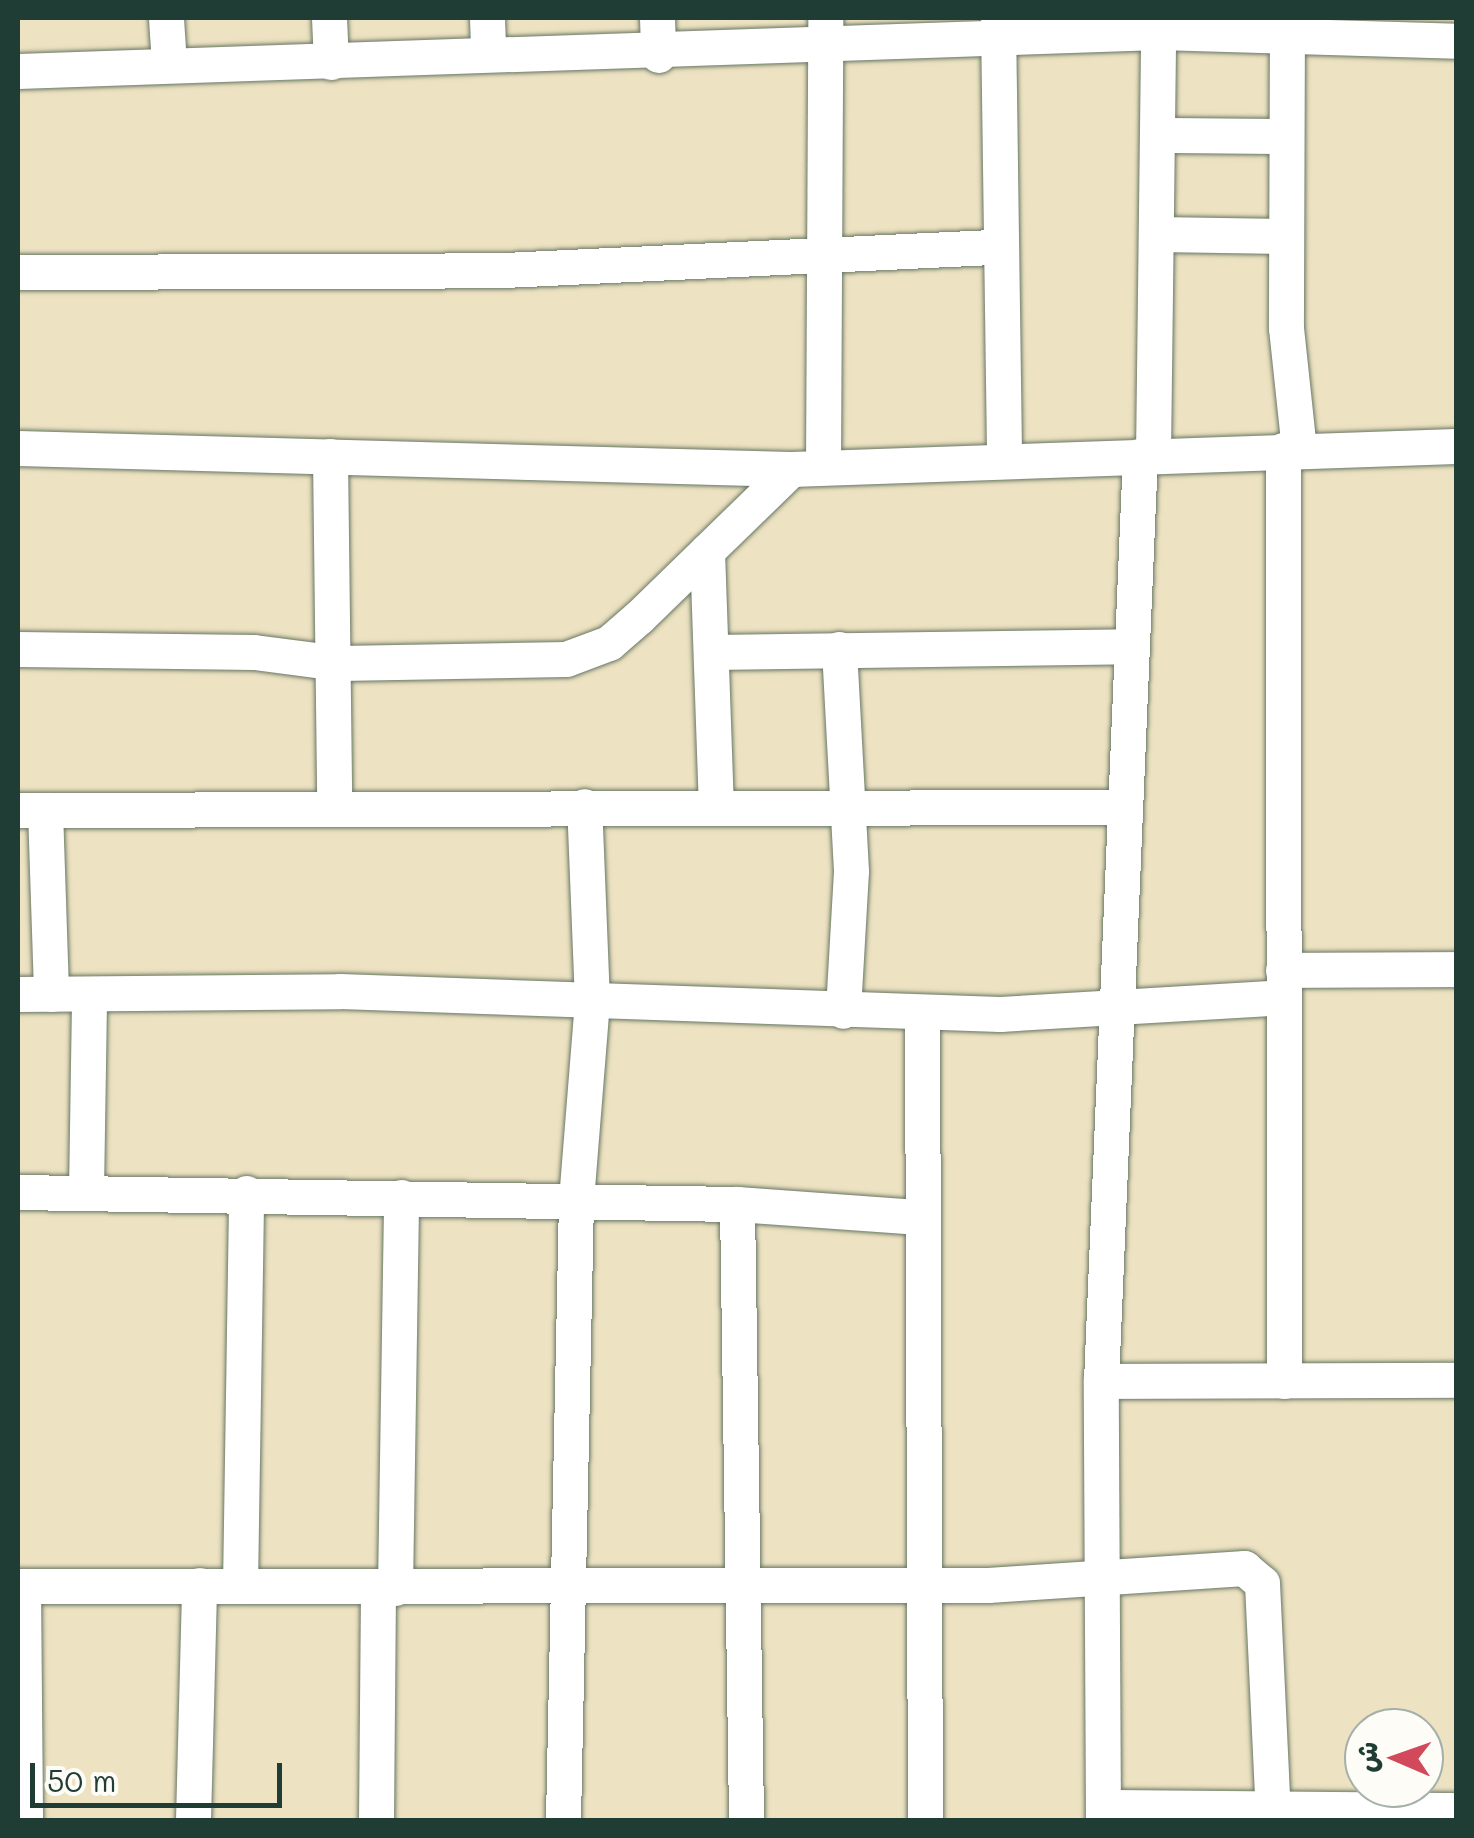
<!DOCTYPE html>
<html>
<head>
<meta charset="utf-8">
<style>
	body { margin:0 }
	#map { position:relative; width:1474px; height:1838px; overflow:hidden; background:#ede2c1; font-family:Mali,"Playpen Sans Arabic",sans-serif }
	div>[style] { position:absolute }
	.roads { filter:drop-shadow(0 0 2px #677765) drop-shadow(0 0 2px #677765) }
	.minor>* { height:35px; margin:-17.5px; padding:0 17.5px; transform-origin:17.5px; border-radius:17.5px; background:#fff }
	span { translate:-50% -50%; white-space:nowrap; text-align:center; line-height:1.15; -webkit-text-stroke:10px #fdfcf7; paint-order:stroke }
	.frame { position:absolute; inset:0; border:20px solid #1f3d34; pointer-events:none }
	.north { position:absolute; left:1344px; top:1708px; width:100px; height:100px; box-sizing:border-box; background:#fdfcf7; border:2px solid #a4b0a9; border-radius:50%; rotate:272deg; font-size:28px; font-weight:700; line-height:40px; text-align:center; color:#1f3d34 }
	.north::after { content:''; display:block; margin:auto; width:35px; height:45px; background:#d1495b; clip-path:polygon(50% 0,100% 100%,50% 72%,0 100%) }
	.scale { position:absolute; left:30px; top:1763px; width:252px; height:45px; box-sizing:border-box; border:5px solid #1f3d34; border-top:0; padding-left:12px; font-size:30px; line-height:35px; white-space:nowrap; color:#1f3d34; -webkit-text-stroke:8px #fdfcf7; paint-order:stroke }
</style>
</head>
<body>
<div id="map">
	<div class="roads">
		<div class="minor">
			<i style="left:166px;top:18px;width:47px;rotate:86.3deg"></i>
			<i style="left:329px;top:18px;width:44px;rotate:87.4deg"></i>
			<i style="left:487px;top:18px;width:33px;rotate:88deg"></i>
			<i style="left:657px;top:18px;width:37px;rotate:88deg"></i>
			<i style="left:1287px;top:18px;width:310px;rotate:90.2deg"></i>
			<i style="left:1286px;top:328px;width:123px;rotate:83.9deg"></i>
			<i style="left:998px;top:22px;width:439px;rotate:89.2deg"></i>
			<i style="left:18px;top:71px;width:1141px;rotate:-1.96deg"></i>
			<i style="left:1158px;top:32px;width:298px;rotate:1.7deg"></i>
			<i style="left:1161px;top:135px;width:125px;rotate:0.5deg"></i>
			<i style="left:1158px;top:234px;width:126px;rotate:0.9deg"></i>
			<i style="left:18px;top:272px;width:486px;rotate:-0.2deg"></i>
			<i style="left:504px;top:270px;width:497px;rotate:-2.7deg"></i>
			<i style="left:18px;top:448px;width:773px;rotate:1.56deg"></i>
			<i style="left:791px;top:469px;width:665px;rotate:-1.98deg"></i>
			<i style="left:1283px;top:450px;width:931px;rotate:89.94deg"></i>
			<i style="left:1153px;top:455px;width:437px;rotate:-89.3deg"></i>
			<i style="left:330px;top:456px;width:349px;rotate:89.3deg"></i>
			<i style="left:823px;top:467px;width:449px;rotate:-89.7deg"></i>
			<i style="left:707px;top:551px;width:255px;rotate:88deg"></i>
			<i style="left:18px;top:649px;width:236px;rotate:0.7deg"></i>
			<i style="left:254px;top:652px;width:86px;rotate:7.4deg"></i>
			<i style="left:339px;top:663px;width:227px;rotate:-1deg"></i>
			<i style="left:566px;top:659px;width:46px;rotate:-20.4deg"></i>
			<i style="left:609px;top:643px;width:40px;rotate:-41deg"></i>
			<i style="left:639px;top:617px;width:212px;rotate:-44.2deg"></i>
			<i style="left:839px;top:649px;width:222px;rotate:86.9deg"></i>
			<i style="left:851px;top:871px;width:140px;rotate:93.3deg"></i>
			<i style="left:711px;top:652px;width:421px;rotate:-0.8deg"></i>
			<i style="left:18px;top:810px;width:1107px;rotate:-0.16deg"></i>
			<i style="left:45px;top:810px;width:184px;rotate:88.1deg"></i>
			<i style="left:1283px;top:970px;width:173px;rotate:-0.3deg"></i>
			<i style="left:18px;top:994px;width:322px;rotate:-0.5deg"></i>
			<i style="left:340px;top:991px;width:660px;rotate:2deg"></i>
			<i style="left:1000px;top:1014px;width:283px;rotate:-3.4deg"></i>
			<i style="left:922px;top:1013px;width:807px;rotate:89.79deg"></i>
			<i style="left:18px;top:1192px;width:719px;rotate:0.96deg"></i>
			<i style="left:737px;top:1204px;width:180px;rotate:4.1deg"></i>
			<i style="left:86px;top:1192px;width:198px;rotate:-89.1deg"></i>
			<i style="left:737px;top:1204px;width:616px;rotate:89.16deg"></i>
			<i style="left:1101px;top:1381px;width:355px;rotate:-0.2deg"></i>
			<i style="left:18px;top:1586px;width:970px;rotate:-0.06deg"></i>
			<i style="left:988px;top:1585px;width:257px;rotate:-3.8deg"></i>
			<i style="left:1244px;top:1568px;width:23px;rotate:40deg"></i>
			<i style="left:1262px;top:1583px;width:237px;rotate:87.3deg"></i>
			<i style="left:23px;top:1586px;width:234px;rotate:89.5deg"></i>
			<i style="left:240px;top:1586px;width:393px;rotate:-89.1deg"></i>
			<i style="left:395px;top:1588px;width:391px;rotate:-89.1deg"></i>
			<i style="left:1103px;top:1807px;width:353px;rotate:0.5deg"></i>
			<i style="left:193px;top:1820px;width:235px;rotate:-88.5deg"></i>
			<i style="left:376px;top:1820px;width:232px;rotate:-89.5deg"></i>
			<i style="left:563px;top:1820px;width:620px;rotate:-88.8deg"></i>
			<i style="left:576px;top:1200px;width:200px;rotate:-85.4deg"></i>
			<i style="left:592px;top:1001px;width:195px;rotate:-92.3deg"></i>
			<i style="left:1103px;top:1820px;width:439px;rotate:-90.3deg"></i>
			<i style="left:1101px;top:1381px;width:926px;rotate:-87.59deg"></i>
		</div>
	</div>
	<div class="frame"></div>
	<div class="north">ش</div>
	<div class="scale">50 m</div>
</div>
</body>
</html>
